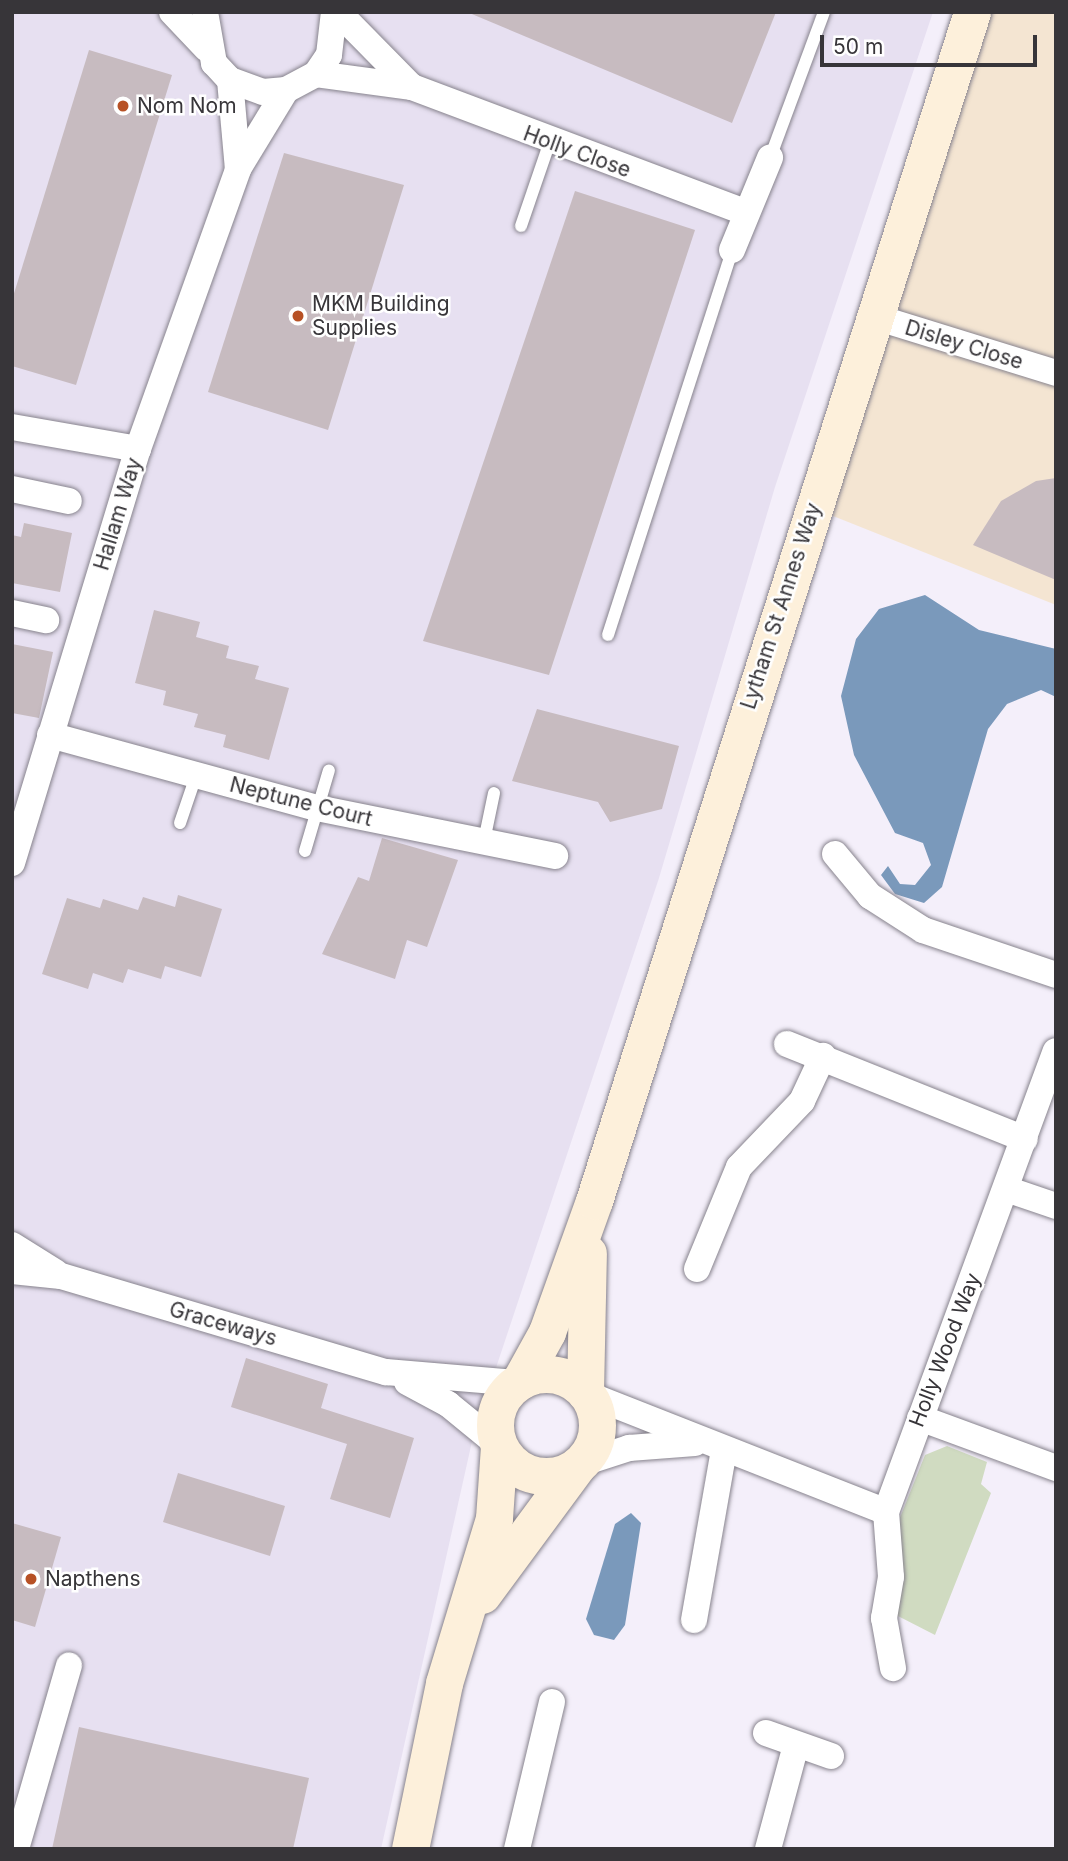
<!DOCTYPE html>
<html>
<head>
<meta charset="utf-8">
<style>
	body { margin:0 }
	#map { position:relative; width:1068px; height:1861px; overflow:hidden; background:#f4effa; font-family:Inter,sans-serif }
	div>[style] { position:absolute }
	.commercial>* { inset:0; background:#f4e5d2 }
	.built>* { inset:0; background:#e7e0f1 }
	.green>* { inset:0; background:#d0dbc1 }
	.water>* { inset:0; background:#7a99bb }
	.building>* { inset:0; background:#c7bbc0 }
	.roads { filter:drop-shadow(0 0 2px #87838d) drop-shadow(0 0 2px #87838d) }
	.lane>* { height:12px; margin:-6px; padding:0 6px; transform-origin:6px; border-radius:6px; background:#fff }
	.street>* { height:26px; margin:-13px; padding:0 13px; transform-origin:13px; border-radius:13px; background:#fff }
	.secondary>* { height:37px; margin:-18.5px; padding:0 18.5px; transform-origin:18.5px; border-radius:18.5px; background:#fdf0db }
	.secondary>.ring { margin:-18.5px; padding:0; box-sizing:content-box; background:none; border:37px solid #fdf0db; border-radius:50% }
	.dots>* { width:19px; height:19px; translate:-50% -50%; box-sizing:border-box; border:4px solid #fff; border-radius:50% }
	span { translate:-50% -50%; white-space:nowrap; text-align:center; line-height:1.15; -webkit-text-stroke:5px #fff; paint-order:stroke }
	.poi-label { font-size:21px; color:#373539 }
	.left { translate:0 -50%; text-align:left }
	.street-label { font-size:21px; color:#373539 }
	.frame { position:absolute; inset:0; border:14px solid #373539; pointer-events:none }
	.scale { position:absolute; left:820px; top:35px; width:217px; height:32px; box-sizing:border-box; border:4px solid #373539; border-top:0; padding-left:9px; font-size:21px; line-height:24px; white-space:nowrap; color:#373539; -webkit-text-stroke:5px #fff; paint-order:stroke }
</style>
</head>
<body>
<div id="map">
	<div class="commercial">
		<i style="clip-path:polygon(972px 12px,1056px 12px,1056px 605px,813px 508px)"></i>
	</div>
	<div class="built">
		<i style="clip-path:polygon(12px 12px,933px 12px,775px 487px,659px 878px,473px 1437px,381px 1849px,12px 1849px)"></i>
	</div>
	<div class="green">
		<i style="clip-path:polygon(947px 1446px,987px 1462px,981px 1484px,991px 1493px,935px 1635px,896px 1615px,891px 1540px,925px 1455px)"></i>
	</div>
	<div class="water">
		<i style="clip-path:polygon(925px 595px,979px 630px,1056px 649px,1056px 697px,1041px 690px,1007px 704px,988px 729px,942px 887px,924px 903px,895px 894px,881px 875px,888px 866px,900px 884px,915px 885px,931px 865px,923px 843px,895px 833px,854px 755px,841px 696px,856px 639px,879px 609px)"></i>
		<i style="clip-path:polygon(631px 1513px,641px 1523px,625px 1625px,614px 1640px,594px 1635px,586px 1619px,615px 1524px)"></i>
	</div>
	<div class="building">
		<i style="clip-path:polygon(467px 12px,776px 12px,732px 123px)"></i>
		<i style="clip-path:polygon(89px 50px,172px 75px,76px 385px,12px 366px,12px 300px)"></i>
		<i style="clip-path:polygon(284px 153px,404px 185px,328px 430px,208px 392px)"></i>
		<i style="clip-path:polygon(575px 191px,695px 230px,549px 675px,423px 641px)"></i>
		<i style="clip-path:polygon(1056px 478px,1056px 580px,973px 545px,1001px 501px,1036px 481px)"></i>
		<i style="clip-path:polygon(24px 523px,72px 533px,60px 592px,12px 583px,12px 535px,21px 537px)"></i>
		<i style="clip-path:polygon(154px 610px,200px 622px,196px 637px,229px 646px,226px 658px,259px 666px,255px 679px,289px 688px,269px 760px,223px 747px,226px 735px,194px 727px,198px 714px,163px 705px,166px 691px,135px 683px)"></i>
		<i style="clip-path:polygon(12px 644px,53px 652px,39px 718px,12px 713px)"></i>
		<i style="clip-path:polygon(537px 709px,679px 746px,662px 809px,610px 822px,598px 802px,512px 781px)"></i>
		<i style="clip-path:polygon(382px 838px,458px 860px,427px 947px,407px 940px,395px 979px,322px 954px,358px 877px,369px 881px)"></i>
		<i style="clip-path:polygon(178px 895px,222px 909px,201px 977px,165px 966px,161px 979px,128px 969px,123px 983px,93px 973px,88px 989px,42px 974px,67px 898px,100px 908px,103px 899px,138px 910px,143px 897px,175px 907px)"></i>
		<i style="clip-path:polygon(246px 1358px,328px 1384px,321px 1408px,414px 1438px,390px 1518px,330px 1499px,347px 1444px,231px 1407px)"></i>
		<i style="clip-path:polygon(178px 1473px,285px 1506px,270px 1556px,163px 1522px)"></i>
		<i style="clip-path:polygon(12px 1523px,61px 1537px,35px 1627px,12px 1620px)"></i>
		<i style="clip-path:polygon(79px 1727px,309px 1778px,293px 1849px,52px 1849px)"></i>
	</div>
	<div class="roads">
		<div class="lane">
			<i style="left:770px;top:158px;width:156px;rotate:-69.7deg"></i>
			<i style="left:521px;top:226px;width:87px;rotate:-71.1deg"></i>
			<i style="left:608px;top:635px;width:404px;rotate:-72.1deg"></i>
			<i style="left:180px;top:823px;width:50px;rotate:-71.2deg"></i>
			<i style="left:484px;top:841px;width:49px;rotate:-78.2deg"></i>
			<i style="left:305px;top:851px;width:84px;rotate:-73.5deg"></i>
		</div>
		<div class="street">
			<i style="left:172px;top:12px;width:50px;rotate:46.6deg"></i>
			<i style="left:205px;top:12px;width:52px;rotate:80deg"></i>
			<i style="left:214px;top:63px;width:23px;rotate:47deg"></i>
			<i style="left:230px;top:80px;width:35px;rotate:20deg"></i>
			<i style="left:263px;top:92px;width:23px;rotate:-5deg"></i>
			<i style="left:286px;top:90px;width:34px;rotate:-28deg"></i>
			<i style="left:316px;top:74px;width:23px;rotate:-56deg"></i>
			<i style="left:329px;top:55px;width:43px;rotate:-83.4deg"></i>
			<i style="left:338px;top:12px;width:105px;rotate:45.4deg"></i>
			<i style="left:316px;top:74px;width:97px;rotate:7.7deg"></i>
			<i style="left:412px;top:87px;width:356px;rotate:20.6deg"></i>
			<i style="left:230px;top:80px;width:89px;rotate:84.9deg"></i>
			<i style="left:732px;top:250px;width:100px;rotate:-67.6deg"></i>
			<i style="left:872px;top:316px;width:193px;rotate:17.2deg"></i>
			<i style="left:12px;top:427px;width:128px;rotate:9.9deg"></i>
			<i style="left:12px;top:489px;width:58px;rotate:11.9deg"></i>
			<i style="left:12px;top:613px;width:35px;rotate:12deg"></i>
			<i style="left:50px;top:735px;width:277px;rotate:15.3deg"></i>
			<i style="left:317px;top:808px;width:243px;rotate:11.4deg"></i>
			<i style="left:835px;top:854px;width:55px;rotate:50.2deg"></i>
			<i style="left:870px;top:896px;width:63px;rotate:32.7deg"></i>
			<i style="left:923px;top:930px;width:140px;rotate:18.7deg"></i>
			<i style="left:12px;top:863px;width:433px;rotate:-73.1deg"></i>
			<i style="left:138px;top:449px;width:297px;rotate:-70.3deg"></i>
			<i style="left:238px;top:169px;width:92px;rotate:-58.7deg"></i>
			<i style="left:787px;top:1044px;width:256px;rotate:21.8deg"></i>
			<i style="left:1006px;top:1189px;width:53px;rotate:18.8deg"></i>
			<i style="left:12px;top:1245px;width:51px;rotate:32.1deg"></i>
			<i style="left:697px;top:1269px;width:110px;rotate:-67.6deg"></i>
			<i style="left:739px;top:1167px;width:91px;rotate:-46.3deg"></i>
			<i style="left:802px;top:1101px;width:50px;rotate:-65deg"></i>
			<i style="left:12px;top:1271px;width:49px;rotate:5.8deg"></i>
			<i style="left:61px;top:1276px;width:339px;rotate:16.5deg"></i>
			<i style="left:386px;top:1372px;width:130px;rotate:4.8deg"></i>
			<i style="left:407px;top:1382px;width:47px;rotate:28.2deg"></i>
			<i style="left:448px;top:1404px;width:63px;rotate:39.2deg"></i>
			<i style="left:587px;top:1394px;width:321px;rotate:21.5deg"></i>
			<i style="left:886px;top:1512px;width:491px;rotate:-69.8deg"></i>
			<i style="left:920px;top:1418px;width:145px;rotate:20.2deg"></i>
			<i style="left:580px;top:1464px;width:52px;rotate:-18.1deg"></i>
			<i style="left:629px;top:1448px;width:66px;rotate:-4.3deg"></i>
			<i style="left:886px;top:1512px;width:65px;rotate:85.6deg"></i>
			<i style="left:891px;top:1577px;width:42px;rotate:99.7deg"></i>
			<i style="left:884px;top:1618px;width:51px;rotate:79.8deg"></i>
			<i style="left:694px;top:1620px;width:173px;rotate:-80deg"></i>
			<i style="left:766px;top:1733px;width:69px;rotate:19.5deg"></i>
			<i style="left:16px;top:1849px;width:191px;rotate:-73.9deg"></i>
			<i style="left:517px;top:1849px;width:151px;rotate:-76.6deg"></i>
			<i style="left:768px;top:1849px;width:108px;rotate:-74.9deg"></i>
		</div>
		<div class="secondary">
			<i class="ring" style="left:495px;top:1374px;width:65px;height:65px"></i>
			<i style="left:520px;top:1381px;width:56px;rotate:-61.1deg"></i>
			<i style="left:547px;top:1332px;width:139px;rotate:-70.3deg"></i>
			<i style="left:594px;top:1201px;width:1248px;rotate:-72.36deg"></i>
			<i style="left:585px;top:1392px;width:139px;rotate:-88.8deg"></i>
			<i style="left:482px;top:1595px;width:160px;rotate:-53.6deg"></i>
			<i style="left:410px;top:1849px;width:169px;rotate:-78.4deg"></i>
			<i style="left:444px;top:1683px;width:172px;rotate:-73.1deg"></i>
			<i style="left:494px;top:1518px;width:71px;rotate:-86deg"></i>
		</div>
	</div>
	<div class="dots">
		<i style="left:123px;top:106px;background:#b75125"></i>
		<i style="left:298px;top:316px;background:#b75125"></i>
		<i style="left:31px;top:1579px;background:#b75125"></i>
	</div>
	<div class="poi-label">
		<span class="left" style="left:137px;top:106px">Nom Nom</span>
		<span class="left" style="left:312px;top:316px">MKM Building<br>Supplies</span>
		<span class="left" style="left:45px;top:1579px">Napthens</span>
	</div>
	<div class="street-label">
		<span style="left:577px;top:152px;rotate:20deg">Holly Close</span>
		<span style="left:964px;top:345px;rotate:17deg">Disley Close</span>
		<span style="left:118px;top:514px;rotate:-73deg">Hallam Way</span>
		<span style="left:781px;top:606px;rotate:-72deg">Lytham St Annes Way</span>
		<span style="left:301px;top:802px;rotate:14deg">Neptune Court</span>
		<span style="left:223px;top:1324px;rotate:16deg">Graceways</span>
		<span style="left:945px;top:1350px;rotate:-69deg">Holly Wood Way</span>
	</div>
	<div class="frame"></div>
	<div class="scale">50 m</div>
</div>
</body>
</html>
